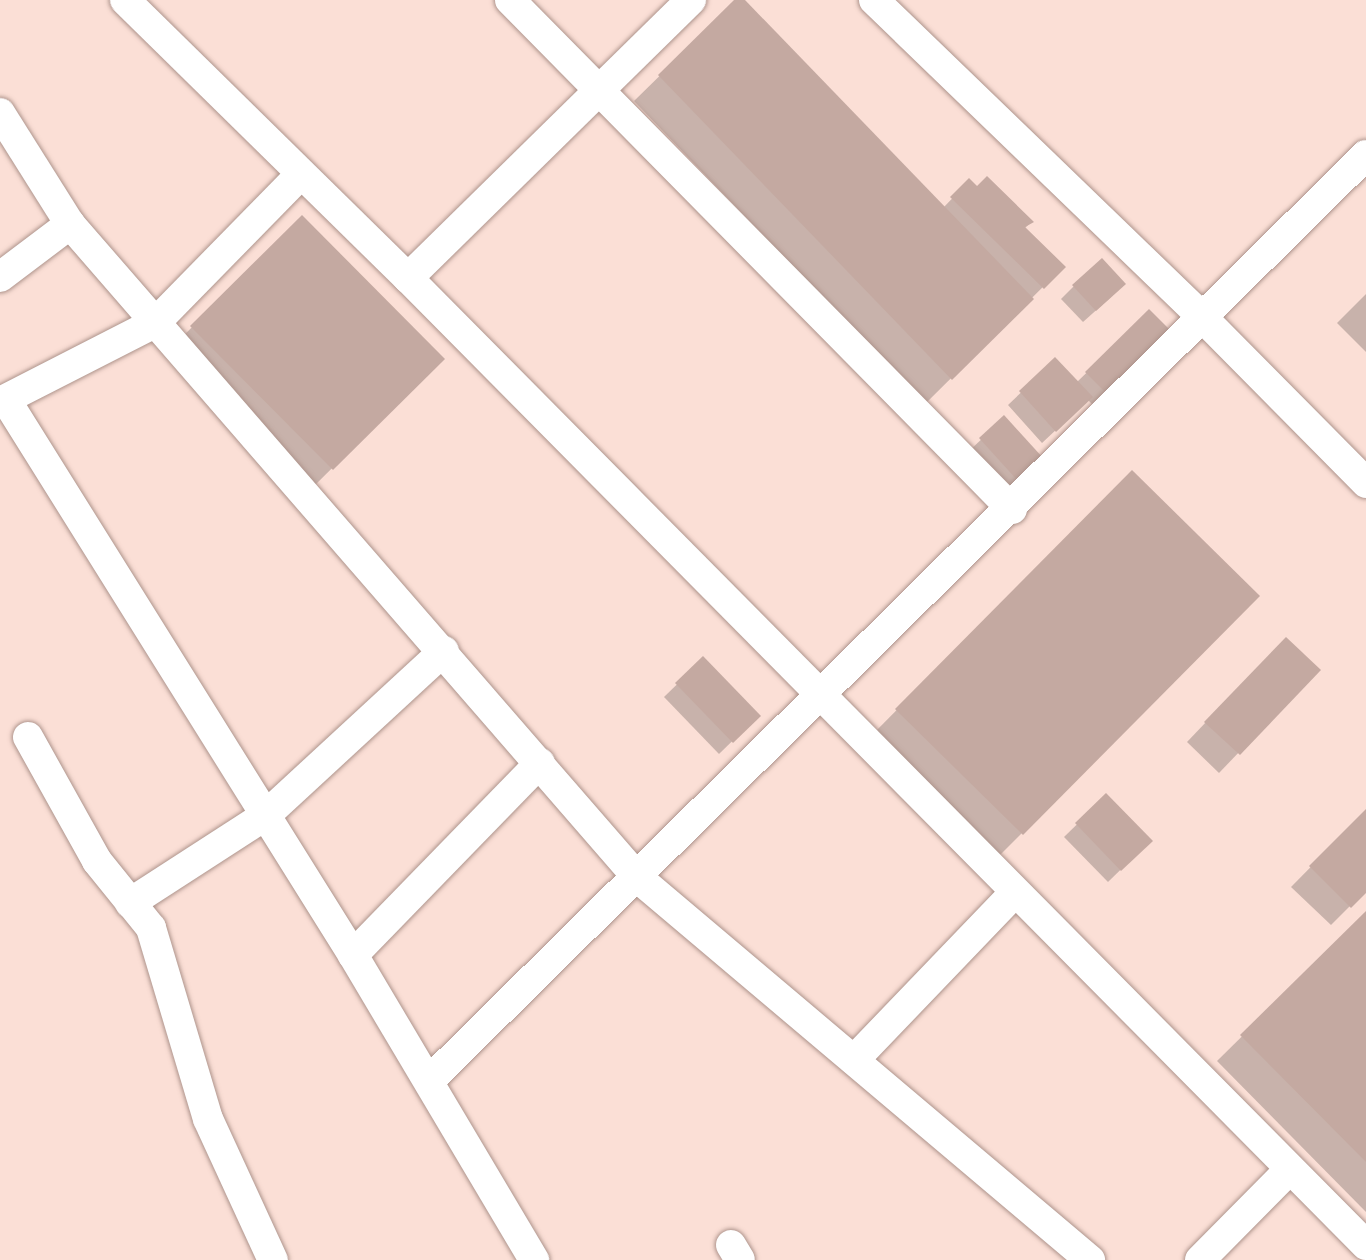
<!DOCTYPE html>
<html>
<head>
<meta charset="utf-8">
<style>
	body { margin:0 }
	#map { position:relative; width:1366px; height:1260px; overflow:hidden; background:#fbdfd6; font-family:"IBM Plex Serif",serif }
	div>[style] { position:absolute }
	.shadow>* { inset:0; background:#0003 }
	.building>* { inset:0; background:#c4a9a1 }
	.roads { filter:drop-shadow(0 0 2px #ae948c) drop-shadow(0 0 2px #ae948c) }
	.minor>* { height:30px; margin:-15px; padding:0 15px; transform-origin:15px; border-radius:15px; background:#fff }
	span { translate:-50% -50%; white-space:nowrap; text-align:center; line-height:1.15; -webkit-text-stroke:6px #fff; paint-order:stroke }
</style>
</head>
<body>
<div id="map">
	<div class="shadow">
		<i style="clip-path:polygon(737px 0,742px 0,943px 208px,969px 181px,1031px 222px,1024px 229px,1063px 267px,925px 404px,634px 101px)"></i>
		<i style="clip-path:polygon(302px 218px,442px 359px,306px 494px,166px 353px)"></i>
		<i style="clip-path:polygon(1074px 286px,1111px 297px,1083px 322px,1061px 299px)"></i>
		<i style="clip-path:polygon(1366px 294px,1366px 352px,1337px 323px)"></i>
		<i style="clip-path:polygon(1149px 312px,1167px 330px,1092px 404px,1088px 400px,1042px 443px,1008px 405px,1055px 360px,1076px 383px)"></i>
		<i style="clip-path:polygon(1004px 418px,1041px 458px,1005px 493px,968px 452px)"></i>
		<i style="clip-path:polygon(1132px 472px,1258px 596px,996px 859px,871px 736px)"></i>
		<i style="clip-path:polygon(1267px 658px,1318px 670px,1219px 773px,1187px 742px)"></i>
		<i style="clip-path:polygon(703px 659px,758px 716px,719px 754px,664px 697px)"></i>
		<i style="clip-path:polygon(1106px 796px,1150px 841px,1108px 882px,1064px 837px)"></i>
		<i style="clip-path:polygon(1366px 811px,1366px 890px,1331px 925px,1291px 887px)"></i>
		<i style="clip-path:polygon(1366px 914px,1366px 1212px,1217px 1061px)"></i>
	</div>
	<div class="building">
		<i style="clip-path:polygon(734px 0,745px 0,1034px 299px,952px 380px,658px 75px)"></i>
		<i style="clip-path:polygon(987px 176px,1034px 222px,1025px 227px,1066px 267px,1044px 289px,950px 197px,969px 178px,977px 186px)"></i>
		<i style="clip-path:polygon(302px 215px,445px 359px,333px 470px,190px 326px)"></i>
		<i style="clip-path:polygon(1102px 258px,1126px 284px,1096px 311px,1072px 285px)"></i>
		<i style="clip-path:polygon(1149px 309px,1170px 330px,1106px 393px,1085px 372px)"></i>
		<i style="clip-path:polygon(1055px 357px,1093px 397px,1056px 432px,1019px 391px)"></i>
		<i style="clip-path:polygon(1004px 415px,1044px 459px,1019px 482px,979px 438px)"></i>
		<i style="clip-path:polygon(1132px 470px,1260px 596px,1023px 835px,895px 709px)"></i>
		<i style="clip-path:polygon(1286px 637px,1321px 670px,1240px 755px,1204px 722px)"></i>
		<i style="clip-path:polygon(703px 656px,761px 716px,733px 743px,675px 683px)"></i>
		<i style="clip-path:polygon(1106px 793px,1153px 841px,1121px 871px,1075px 823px)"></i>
		<i style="clip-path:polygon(1366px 809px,1366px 893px,1351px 908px,1309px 866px)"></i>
		<i style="clip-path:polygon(1366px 911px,1366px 1162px,1240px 1035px)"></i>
	</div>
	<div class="roads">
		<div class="minor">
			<i style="left:125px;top:0;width:397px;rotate:44.5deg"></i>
			<i style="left:408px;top:278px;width:1361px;rotate:45.27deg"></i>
			<i style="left:510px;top:0;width:715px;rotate:45.4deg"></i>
			<i style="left:874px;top:0;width:458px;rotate:44deg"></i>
			<i style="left:1203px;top:318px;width:232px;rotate:45.3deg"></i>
			<i style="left:0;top:113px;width:131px;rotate:57.8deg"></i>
			<i style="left:70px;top:224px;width:866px;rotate:49.03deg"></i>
			<i style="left:638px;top:878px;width:592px;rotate:40.2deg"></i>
			<i style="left:0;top:277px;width:88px;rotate:-37.1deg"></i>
			<i style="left:408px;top:278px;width:397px;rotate:-44.5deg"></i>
			<i style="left:6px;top:400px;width:655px;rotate:57.99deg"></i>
			<i style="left:353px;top:955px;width:355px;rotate:59.3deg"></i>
			<i style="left:0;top:402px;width:175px;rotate:-27.1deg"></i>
			<i style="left:156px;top:322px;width:207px;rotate:-45.6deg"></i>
			<i style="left:28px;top:737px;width:142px;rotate:60.9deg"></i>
			<i style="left:97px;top:861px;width:86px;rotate:51.1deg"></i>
			<i style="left:151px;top:928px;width:199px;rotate:73.4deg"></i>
			<i style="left:208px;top:1119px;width:155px;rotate:65.3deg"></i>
			<i style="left:130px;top:903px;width:162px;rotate:-32.9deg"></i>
			<i style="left:266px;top:815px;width:242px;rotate:-42.7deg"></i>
			<i style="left:353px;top:955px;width:268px;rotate:-45.8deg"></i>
			<i style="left:854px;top:1060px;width:231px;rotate:-46.2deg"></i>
			<i style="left:430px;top:1080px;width:1316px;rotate:-44.66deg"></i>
			<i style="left:731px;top:1245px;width:17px;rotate:59deg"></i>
			<i style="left:1200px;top:1260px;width:128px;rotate:-45.3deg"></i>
		</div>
	</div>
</div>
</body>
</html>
